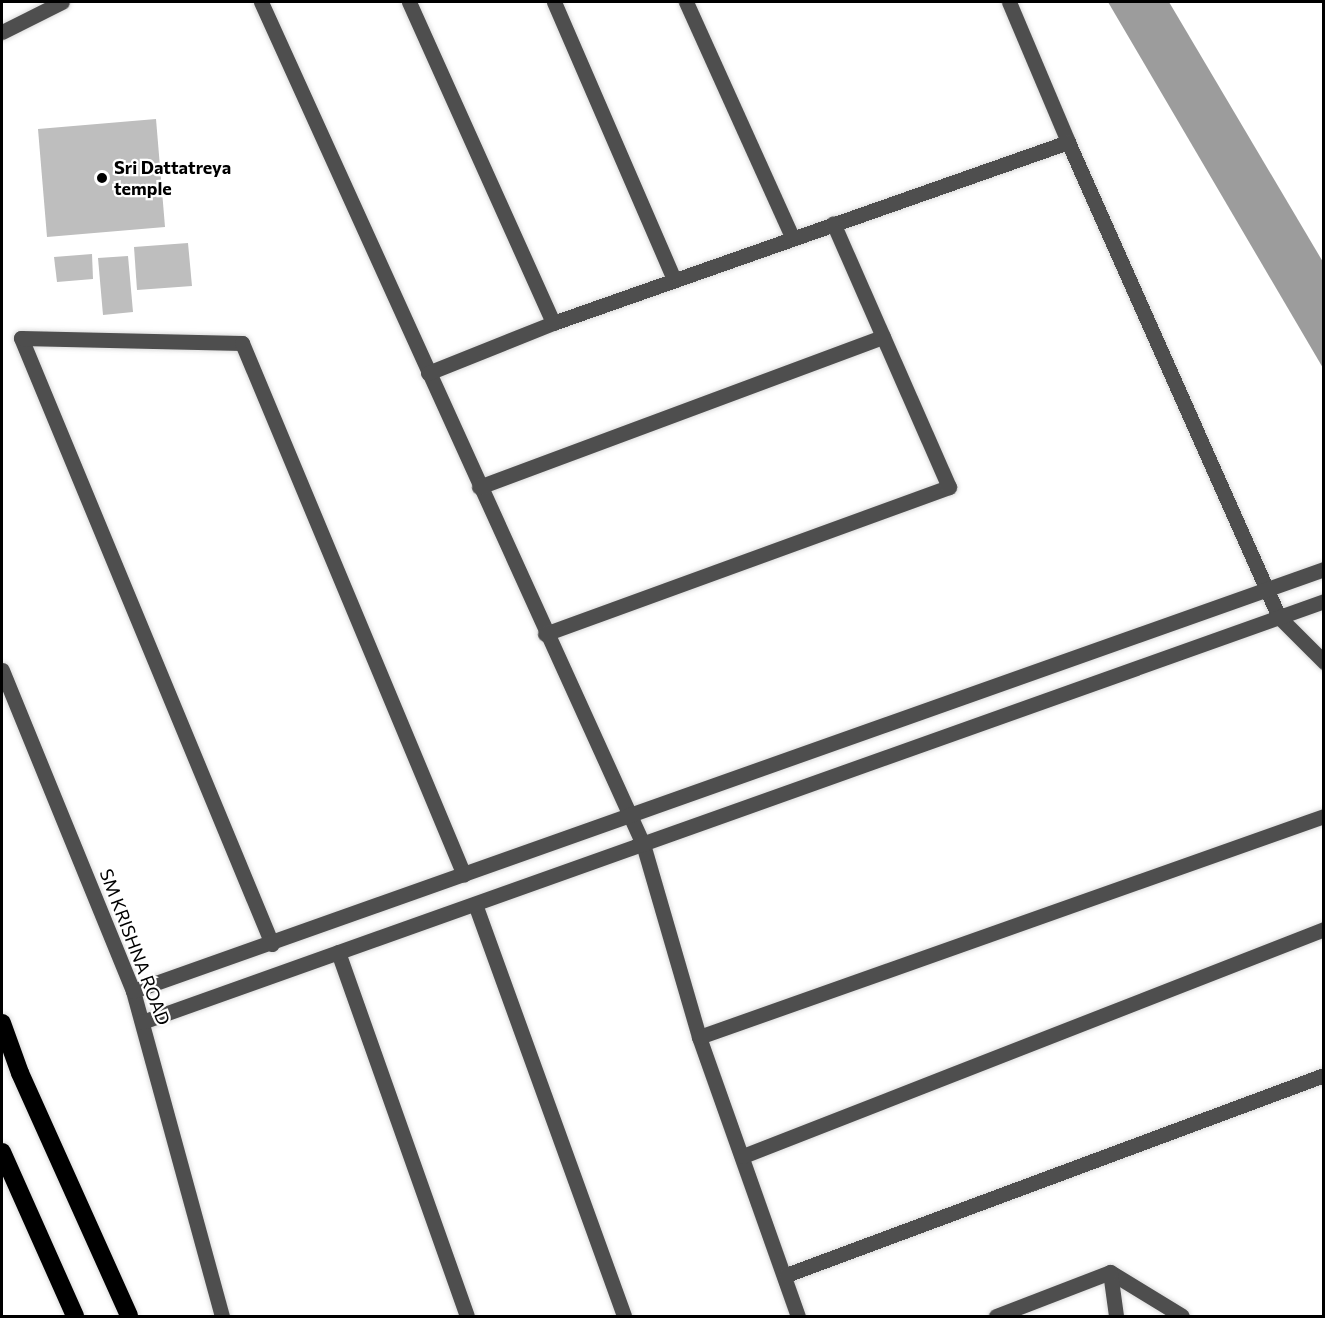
<!DOCTYPE html>
<html>
<head>
<meta charset="utf-8">
<style>
	body { margin:0 }
	#map { position:relative; width:1325px; height:1318px; overflow:hidden; background:#fff; font-family:Commissioner,sans-serif }
	div>[style] { position:absolute }
	.water>* { inset:0; background:#9c9c9c }
	.building>* { inset:0; background:#bebebe }
	.roads { filter:drop-shadow(0 0 2px #dbdbdb) drop-shadow(0 0 2px #dbdbdb) }
	.minor>* { height:15px; margin:-7.5px; padding:0 7.5px; transform-origin:7.5px; border-radius:7.5px; background:#4e4e4e }
	.highway>* { height:18px; margin:-9px; padding:0 9px; transform-origin:9px; border-radius:9px; background:#000 }
	.dots>* { width:16px; height:16px; translate:-50% -50%; box-sizing:border-box; border:3px solid #fff; border-radius:50% }
	span { translate:-50% -50%; white-space:nowrap; text-align:center; line-height:1.15; -webkit-text-stroke:4.5px #fff; paint-order:stroke }
	.poi-label { font-size:18px; color:#000; font-weight:700 }
	.left { translate:0 -50%; text-align:left }
	.street-label { font-size:18px; color:#000 }
	.frame { position:absolute; inset:0; border:3px solid #000; pointer-events:none }
</style>
</head>
<body>
<div id="map">
	<div class="water">
		<i style="clip-path:polygon(1108px 2px,1169px 2px,1323px 262px,1323px 368px)"></i>
	</div>
	<div class="building">
		<i style="clip-path:polygon(156px 119px,165px 227px,47px 237px,38px 129px)"></i>
		<i style="clip-path:polygon(188px 243px,192px 286px,137px 290px,134px 247px)"></i>
		<i style="clip-path:polygon(92px 254px,93px 279px,57px 282px,54px 257px)"></i>
		<i style="clip-path:polygon(128px 256px,133px 312px,103px 315px,98px 258px)"></i>
	</div>
	<div class="roads">
		<div class="minor">
			<i style="left:261px;top:2px;width:925px;rotate:65.6deg"></i>
			<i style="left:643px;top:844px;width:201px;rotate:73.8deg"></i>
			<i style="left:699px;top:1037px;width:296px;rotate:70.5deg"></i>
			<i style="left:409px;top:2px;width:352px;rotate:65.8deg"></i>
			<i style="left:554px;top:2px;width:302px;rotate:66.6deg"></i>
			<i style="left:686px;top:2px;width:258px;rotate:65.7deg"></i>
			<i style="left:1009px;top:2px;width:152px;rotate:67.1deg"></i>
			<i style="left:1068px;top:142px;width:520px;rotate:66.05deg"></i>
			<i style="left:1279px;top:617px;width:64px;rotate:45deg"></i>
			<i style="left:2px;top:32px;width:67px;rotate:-26.6deg"></i>
			<i style="left:428px;top:373px;width:135px;rotate:-21.8deg"></i>
			<i style="left:553px;top:323px;width:546px;rotate:-19.36deg"></i>
			<i style="left:479px;top:487px;width:431px;rotate:-20.4deg"></i>
			<i style="left:545px;top:634px;width:430px;rotate:-20deg"></i>
			<i style="left:949px;top:487px;width:288px;rotate:-113.7deg"></i>
			<i style="left:2px;top:670px;width:347px;rotate:67.8deg"></i>
			<i style="left:133px;top:991px;width:337px;rotate:74.7deg"></i>
			<i style="left:475px;top:904px;width:438px;rotate:70.1deg"></i>
			<i style="left:272px;top:944px;width:656px;rotate:-112.5deg"></i>
			<i style="left:21px;top:338px;width:221px;rotate:1.3deg"></i>
			<i style="left:242px;top:343px;width:576px;rotate:67.35deg"></i>
			<i style="left:338px;top:952px;width:386px;rotate:70.5deg"></i>
			<i style="left:133px;top:991px;width:1264px;rotate:-19.51deg"></i>
			<i style="left:142px;top:1022px;width:1255px;rotate:-19.6deg"></i>
			<i style="left:699px;top:1037px;width:663px;rotate:-19.47deg"></i>
			<i style="left:743px;top:1156px;width:624px;rotate:-21.34deg"></i>
			<i style="left:1110px;top:1272px;width:84px;rotate:31.4deg"></i>
			<i style="left:1110px;top:1272px;width:44px;rotate:82.2deg"></i>
			<i style="left:786px;top:1275px;width:574px;rotate:-20.39deg"></i>
			<i style="left:996px;top:1316px;width:122px;rotate:-21.1deg"></i>
		</div>
		<div class="highway">
			<i style="left:2px;top:1023px;width:53px;rotate:70.2deg"></i>
			<i style="left:20px;top:1073px;width:266px;rotate:65.8deg"></i>
			<i style="left:2px;top:1152px;width:180px;rotate:66deg"></i>
		</div>
	</div>
	<div class="dots">
		<i style="left:102px;top:178px;background:#000"></i>
	</div>
	<div class="poi-label">
		<span class="left" style="left:114px;top:178px">Sri Dattatreya<br>temple</span>
	</div>
	<div class="street-label">
		<span style="left:135px;top:947px;rotate:69deg">SM KRISHNA ROAD</span>
	</div>
	<div class="frame"></div>
</div>
</body>
</html>
